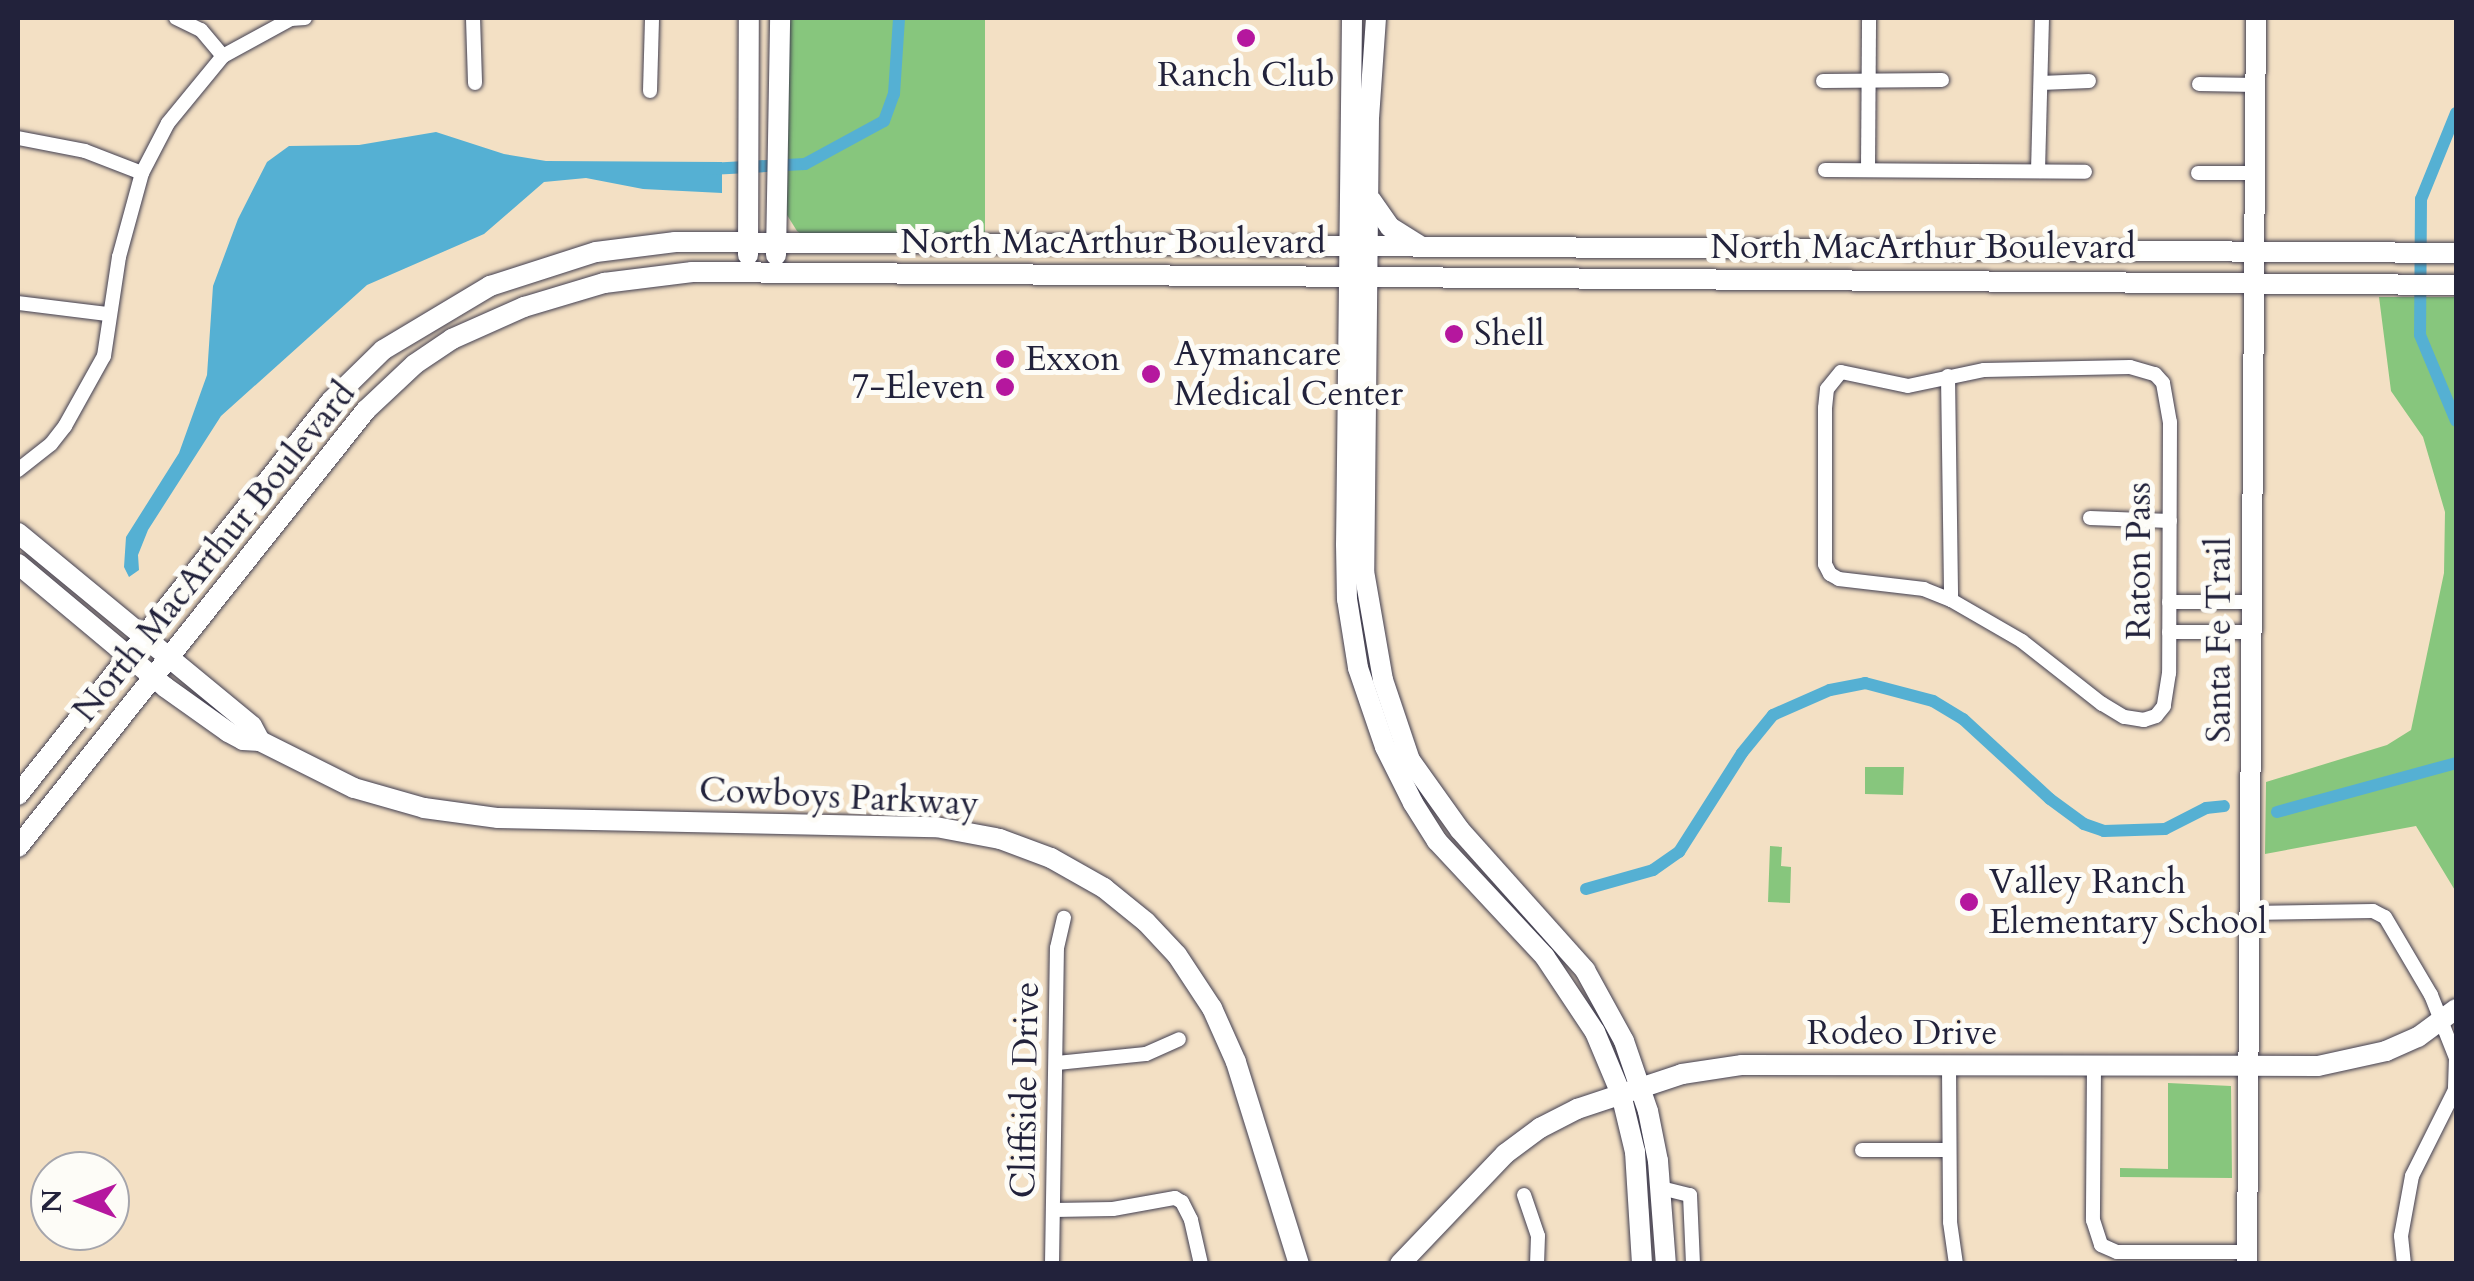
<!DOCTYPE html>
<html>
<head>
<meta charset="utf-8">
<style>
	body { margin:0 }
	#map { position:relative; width:2474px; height:1281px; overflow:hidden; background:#f3e0c4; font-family:Cardo,serif }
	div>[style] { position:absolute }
	.green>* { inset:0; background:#87c67d }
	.water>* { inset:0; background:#55b0d3 }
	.canal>* { height:12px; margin:-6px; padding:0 6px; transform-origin:6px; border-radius:6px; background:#55b0d3 }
	.roads { filter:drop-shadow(0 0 2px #413e50) drop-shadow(0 0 2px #413e50) }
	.street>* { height:14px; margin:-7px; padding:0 7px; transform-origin:7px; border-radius:7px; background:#fff }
	.secondary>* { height:20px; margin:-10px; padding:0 10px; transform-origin:10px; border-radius:10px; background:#fff }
	.dots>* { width:28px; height:28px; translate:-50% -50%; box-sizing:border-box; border:5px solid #fdfcf7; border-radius:50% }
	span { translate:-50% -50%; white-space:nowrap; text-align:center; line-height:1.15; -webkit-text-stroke:10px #fdfcf7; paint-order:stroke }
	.poi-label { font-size:35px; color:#22223b }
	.left { translate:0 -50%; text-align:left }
	.right { translate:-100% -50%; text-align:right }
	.street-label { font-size:35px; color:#22223b }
	.frame { position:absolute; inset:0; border:20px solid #22223b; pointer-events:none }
	.north { position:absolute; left:30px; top:1151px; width:100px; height:100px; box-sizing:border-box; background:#fdfcf7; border:2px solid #a5a5ac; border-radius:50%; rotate:270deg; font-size:28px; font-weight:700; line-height:40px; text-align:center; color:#22223b }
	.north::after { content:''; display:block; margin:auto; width:35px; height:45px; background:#b5179e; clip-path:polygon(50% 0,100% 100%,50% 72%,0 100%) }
</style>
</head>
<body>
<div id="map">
	<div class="green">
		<i style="clip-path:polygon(788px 18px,985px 18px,985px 235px,804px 236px,797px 231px,787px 215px)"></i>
		<i style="clip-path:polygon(2379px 297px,2456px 297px,2456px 892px,2416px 826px,2265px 854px,2266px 782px,2387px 745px,2411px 730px,2444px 573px,2445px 512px,2423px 437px,2391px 391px)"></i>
		<i style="clip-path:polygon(1865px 767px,1904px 767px,1903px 795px,1865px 794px)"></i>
		<i style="clip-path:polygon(1770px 846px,1782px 847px,1781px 866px,1791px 867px,1790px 903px,1768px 902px)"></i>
		<i style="clip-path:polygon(2168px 1083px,2231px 1086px,2232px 1178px,2120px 1177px,2120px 1168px,2168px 1169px)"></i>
	</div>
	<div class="water">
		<i style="clip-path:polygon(436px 132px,504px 154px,546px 161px,722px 162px,722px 193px,643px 189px,586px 178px,544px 182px,484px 234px,367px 285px,221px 416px,148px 530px,138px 555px,139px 570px,129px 577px,124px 567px,126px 537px,179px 453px,207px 375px,213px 286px,238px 219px,267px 162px,289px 146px,359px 145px)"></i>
	</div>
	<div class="canal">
		<i style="left:2456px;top:113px;width:93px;rotate:112.1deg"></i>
		<i style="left:2421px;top:199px;width:136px;rotate:90.4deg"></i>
		<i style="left:2420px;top:335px;width:93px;rotate:67.3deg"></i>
		<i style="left:709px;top:169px;width:96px;rotate:-3deg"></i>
		<i style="left:805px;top:164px;width:90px;rotate:-28.6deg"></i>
		<i style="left:884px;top:121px;width:29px;rotate:-70deg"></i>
		<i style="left:894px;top:94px;width:76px;rotate:-86.2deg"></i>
		<i style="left:2277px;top:812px;width:186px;rotate:-15.3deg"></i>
		<i style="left:1586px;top:889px;width:70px;rotate:-15.8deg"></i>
		<i style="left:1653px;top:870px;width:32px;rotate:-35deg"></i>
		<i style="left:1679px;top:852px;width:117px;rotate:-57.5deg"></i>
		<i style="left:1742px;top:753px;width:49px;rotate:-50.8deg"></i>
		<i style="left:1773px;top:715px;width:62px;rotate:-23.7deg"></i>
		<i style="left:1830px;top:690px;width:36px;rotate:-11deg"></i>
		<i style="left:1865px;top:683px;width:70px;rotate:14.8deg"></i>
		<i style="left:1933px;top:701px;width:35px;rotate:31deg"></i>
		<i style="left:1963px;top:719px;width:118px;rotate:42.6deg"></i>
		<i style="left:2050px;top:799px;width:42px;rotate:36.3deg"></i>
		<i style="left:2084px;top:824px;width:21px;rotate:19deg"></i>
		<i style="left:2104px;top:831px;width:61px;rotate:-1.9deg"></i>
		<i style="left:2165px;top:829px;width:46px;rotate:-27.1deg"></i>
		<i style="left:2206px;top:808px;width:18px;rotate:-6deg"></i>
	</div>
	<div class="roads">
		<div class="street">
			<i style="left:176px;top:18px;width:28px;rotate:26deg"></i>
			<i style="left:201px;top:30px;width:34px;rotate:50deg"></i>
			<i style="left:473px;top:18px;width:65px;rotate:88.2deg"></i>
			<i style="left:1823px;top:81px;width:119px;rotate:-0.5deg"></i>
			<i style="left:2041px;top:83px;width:48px;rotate:-2.4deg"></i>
			<i style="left:2199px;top:84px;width:57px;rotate:1deg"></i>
			<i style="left:650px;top:91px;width:73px;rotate:-88.4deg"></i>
			<i style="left:18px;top:138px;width:68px;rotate:11deg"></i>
			<i style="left:85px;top:151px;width:61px;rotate:21.1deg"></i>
			<i style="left:1868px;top:169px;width:151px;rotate:-89.6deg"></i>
			<i style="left:1825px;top:170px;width:260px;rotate:0.4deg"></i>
			<i style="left:2038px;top:171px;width:153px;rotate:-88.5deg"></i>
			<i style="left:2198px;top:173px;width:57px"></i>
			<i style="left:18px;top:303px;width:91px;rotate:7deg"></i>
			<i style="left:2130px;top:367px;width:26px;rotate:16deg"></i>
			<i style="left:2155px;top:374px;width:12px;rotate:48deg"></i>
			<i style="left:2163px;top:383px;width:40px;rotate:80deg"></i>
			<i style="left:2170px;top:422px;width:251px;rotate:90.2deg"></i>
			<i style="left:2169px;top:673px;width:33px;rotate:99deg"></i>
			<i style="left:2164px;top:706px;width:13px;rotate:129deg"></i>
			<i style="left:2156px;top:716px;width:13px;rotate:162deg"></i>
			<i style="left:2144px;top:720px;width:20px;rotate:-171deg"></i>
			<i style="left:2124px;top:717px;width:26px;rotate:-149deg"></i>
			<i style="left:2102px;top:704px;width:102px;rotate:-141.8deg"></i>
			<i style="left:2022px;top:641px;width:82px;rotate:-150deg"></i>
			<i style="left:1951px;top:600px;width:29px;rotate:-158deg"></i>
			<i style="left:1924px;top:589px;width:86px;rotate:-173.3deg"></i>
			<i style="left:1839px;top:579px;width:10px;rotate:-151deg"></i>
			<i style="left:1830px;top:574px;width:11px;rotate:-117deg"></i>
			<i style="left:1825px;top:564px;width:156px;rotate:-90deg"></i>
			<i style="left:1825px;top:408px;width:19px;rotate:-84deg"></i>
			<i style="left:1827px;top:389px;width:22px;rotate:-51deg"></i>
			<i style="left:1841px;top:372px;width:68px;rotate:11.8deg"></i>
			<i style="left:1908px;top:386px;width:78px;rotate:-11.9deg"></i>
			<i style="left:1984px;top:370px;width:146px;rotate:-1.2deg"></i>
			<i style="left:1948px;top:376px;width:224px;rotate:89.2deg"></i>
			<i style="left:18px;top:470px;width:42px;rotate:-38.2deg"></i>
			<i style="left:51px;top:444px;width:23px;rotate:-52deg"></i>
			<i style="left:65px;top:426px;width:80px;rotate:-60.9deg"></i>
			<i style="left:104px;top:356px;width:100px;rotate:-81.4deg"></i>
			<i style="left:119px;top:257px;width:87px;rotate:-74.7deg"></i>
			<i style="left:142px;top:173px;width:56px;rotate:-62.5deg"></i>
			<i style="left:168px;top:123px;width:87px;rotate:-50.6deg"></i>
			<i style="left:223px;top:56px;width:77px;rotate:-28.6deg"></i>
			<i style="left:291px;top:19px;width:14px;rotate:-4deg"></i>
			<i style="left:2090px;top:518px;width:80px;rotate:2.1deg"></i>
			<i style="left:2169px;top:602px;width:83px"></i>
			<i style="left:2169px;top:632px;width:83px"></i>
			<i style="left:2250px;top:913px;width:123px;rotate:-0.9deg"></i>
			<i style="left:2373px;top:911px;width:13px;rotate:27deg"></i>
			<i style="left:2385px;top:917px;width:91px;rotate:59.5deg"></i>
			<i style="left:2431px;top:995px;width:68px;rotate:68.4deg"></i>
			<i style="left:2456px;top:1058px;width:32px;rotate:92deg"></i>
			<i style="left:2455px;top:1090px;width:96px;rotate:116.6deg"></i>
			<i style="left:2412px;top:1176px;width:61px;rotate:100.4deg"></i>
			<i style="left:2401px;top:1236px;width:28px;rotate:84deg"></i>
			<i style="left:1057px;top:1063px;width:89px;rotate:-5.8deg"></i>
			<i style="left:1146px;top:1054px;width:36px;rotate:-24deg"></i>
			<i style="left:1949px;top:1066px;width:156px;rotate:89.6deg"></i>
			<i style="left:1950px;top:1222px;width:42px;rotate:81.9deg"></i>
			<i style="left:2094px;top:1067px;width:153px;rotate:90.4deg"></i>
			<i style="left:2093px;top:1220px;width:26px;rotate:72deg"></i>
			<i style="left:2101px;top:1245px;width:17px;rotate:24deg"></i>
			<i style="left:2117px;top:1252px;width:130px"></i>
			<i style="left:1862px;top:1150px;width:87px"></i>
			<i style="left:1661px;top:1188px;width:30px;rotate:14deg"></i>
			<i style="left:1690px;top:1195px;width:69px;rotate:87.5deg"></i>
			<i style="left:1524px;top:1195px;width:43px;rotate:71.1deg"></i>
			<i style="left:1538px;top:1236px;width:28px;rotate:92deg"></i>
			<i style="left:1054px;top:1210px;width:59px;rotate:-1deg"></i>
			<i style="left:1113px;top:1209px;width:63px;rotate:-10.1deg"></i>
			<i style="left:1175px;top:1198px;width:8px;rotate:30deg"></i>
			<i style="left:1182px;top:1202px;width:20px;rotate:63deg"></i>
			<i style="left:1191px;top:1220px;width:45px;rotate:77.2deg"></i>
			<i style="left:1052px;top:1264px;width:316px;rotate:-89.1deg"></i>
			<i style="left:1057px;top:948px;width:31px;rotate:-77deg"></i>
		</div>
		<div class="secondary">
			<i style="left:1352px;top:18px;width:526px;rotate:90.65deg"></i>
			<i style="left:1346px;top:544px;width:55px;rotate:89deg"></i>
			<i style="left:1347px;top:599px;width:70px;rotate:80.9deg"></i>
			<i style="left:1358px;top:668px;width:83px;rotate:71.1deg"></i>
			<i style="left:1385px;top:747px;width:63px;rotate:63.4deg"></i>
			<i style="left:1413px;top:803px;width:45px;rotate:57.7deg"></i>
			<i style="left:1437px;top:841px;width:158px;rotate:47deg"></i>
			<i style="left:1545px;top:957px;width:90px;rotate:56.3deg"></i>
			<i style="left:1595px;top:1032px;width:67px;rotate:67.2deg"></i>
			<i style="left:1621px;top:1094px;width:60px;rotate:76.4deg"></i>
			<i style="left:1635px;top:1152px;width:112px;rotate:86.4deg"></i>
			<i style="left:1376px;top:18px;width:99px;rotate:94deg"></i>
			<i style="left:1369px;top:117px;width:454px;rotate:90.6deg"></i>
			<i style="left:1364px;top:571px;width:111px;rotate:80.1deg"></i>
			<i style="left:1383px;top:680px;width:84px;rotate:71.4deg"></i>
			<i style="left:1410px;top:760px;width:86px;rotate:54.5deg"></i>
			<i style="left:1460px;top:830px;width:188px;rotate:48.2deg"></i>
			<i style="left:1585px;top:970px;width:81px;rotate:61.2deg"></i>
			<i style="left:1624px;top:1041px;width:74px;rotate:71.1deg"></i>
			<i style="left:1648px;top:1111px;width:51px;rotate:78.7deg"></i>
			<i style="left:1658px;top:1161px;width:103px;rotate:85.6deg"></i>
			<i style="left:1371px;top:200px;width:33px;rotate:55deg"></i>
			<i style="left:1390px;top:227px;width:36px;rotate:32deg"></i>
			<i style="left:748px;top:255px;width:237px;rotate:-89.8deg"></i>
			<i style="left:776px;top:255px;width:237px;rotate:-89deg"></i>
			<i style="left:18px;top:533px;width:303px;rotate:39.5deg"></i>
			<i style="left:252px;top:726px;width:17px;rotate:62deg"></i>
			<i style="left:18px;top:564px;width:192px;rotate:39.9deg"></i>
			<i style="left:165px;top:687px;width:77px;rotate:35.5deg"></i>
			<i style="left:228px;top:732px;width:17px;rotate:28deg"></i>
			<i style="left:243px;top:740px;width:17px;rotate:3deg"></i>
			<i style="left:260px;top:741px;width:105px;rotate:26.6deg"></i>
			<i style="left:354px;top:788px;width:73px;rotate:15.9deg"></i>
			<i style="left:424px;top:808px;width:75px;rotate:7.7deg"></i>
			<i style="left:498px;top:818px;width:438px;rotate:1.2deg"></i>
			<i style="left:936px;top:827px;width:65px;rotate:10.6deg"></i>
			<i style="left:1000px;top:839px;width:54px;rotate:20.4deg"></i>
			<i style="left:1051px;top:858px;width:61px;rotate:29.5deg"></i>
			<i style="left:1104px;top:888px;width:54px;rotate:39deg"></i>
			<i style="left:1146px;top:922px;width:45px;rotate:46.8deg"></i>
			<i style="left:1177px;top:955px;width:64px;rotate:56.6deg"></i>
			<i style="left:1212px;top:1008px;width:59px;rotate:66deg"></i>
			<i style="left:1236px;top:1062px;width:212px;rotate:72.7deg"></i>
			<i style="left:18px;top:795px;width:503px;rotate:-51.54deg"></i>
			<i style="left:331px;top:401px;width:73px;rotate:-44.4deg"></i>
			<i style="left:383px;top:350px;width:125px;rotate:-30.9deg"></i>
			<i style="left:490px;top:286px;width:111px;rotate:-17.8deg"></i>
			<i style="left:596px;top:252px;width:80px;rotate:-7.2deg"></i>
			<i style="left:675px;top:242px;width:1781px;rotate:0.35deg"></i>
			<i style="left:18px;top:847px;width:559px;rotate:-51.47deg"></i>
			<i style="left:366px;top:410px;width:67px;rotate:-43.2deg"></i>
			<i style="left:415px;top:364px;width:45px;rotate:-34deg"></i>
			<i style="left:452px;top:339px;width:79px;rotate:-24deg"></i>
			<i style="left:524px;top:307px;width:84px;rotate:-16.7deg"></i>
			<i style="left:604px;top:283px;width:89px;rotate:-7.1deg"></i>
			<i style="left:692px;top:272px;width:1764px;rotate:0.42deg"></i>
			<i style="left:1400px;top:1264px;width:152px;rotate:-46.3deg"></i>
			<i style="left:1505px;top:1154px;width:44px;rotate:-36.6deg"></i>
			<i style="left:1540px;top:1128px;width:42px;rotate:-27.2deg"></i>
			<i style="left:1577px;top:1109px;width:111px;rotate:-18.4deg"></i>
			<i style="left:1682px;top:1074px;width:61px;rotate:-8.5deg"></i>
			<i style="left:1742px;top:1065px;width:576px;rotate:0.1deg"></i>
			<i style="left:2318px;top:1066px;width:70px;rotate:-12.4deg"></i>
			<i style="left:2386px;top:1051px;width:35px;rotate:-24deg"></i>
			<i style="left:2418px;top:1037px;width:47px;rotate:-36.4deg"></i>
			<i style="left:2247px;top:1264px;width:1246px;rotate:-89.59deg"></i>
		</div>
	</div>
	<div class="dots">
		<i style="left:1246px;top:38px;background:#b5179e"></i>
		<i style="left:1454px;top:334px;background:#b5179e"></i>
		<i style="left:1005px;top:359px;background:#b5179e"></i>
		<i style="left:1151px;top:374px;background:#b5179e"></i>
		<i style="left:1005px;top:387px;background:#b5179e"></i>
		<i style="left:1969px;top:902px;background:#b5179e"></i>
	</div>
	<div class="poi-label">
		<span style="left:1246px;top:75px">Ranch Club</span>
		<span class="left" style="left:1474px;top:334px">Shell</span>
		<span class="left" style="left:1174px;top:374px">Aymancare<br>Medical Center</span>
		<span class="left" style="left:1025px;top:359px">Exxon</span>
		<span class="right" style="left:985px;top:387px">7-Eleven</span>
		<span class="left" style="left:1989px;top:902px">Valley Ranch<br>Elementary School</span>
	</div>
	<div class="street-label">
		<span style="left:1113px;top:242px">North MacArthur Boulevard</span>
		<span style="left:1923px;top:247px">North MacArthur Boulevard</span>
		<span style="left:214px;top:552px;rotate:-51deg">North MacArthur Boulevard</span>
		<span style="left:2139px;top:561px;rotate:-90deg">Raton Pass</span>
		<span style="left:2219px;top:640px;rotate:-90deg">Santa Fe Trail</span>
		<span style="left:839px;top:797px;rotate:3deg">Cowboys Parkway</span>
		<span style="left:1902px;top:1033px">Rodeo Drive</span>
		<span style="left:1025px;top:1090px;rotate:-89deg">Cliffside Drive</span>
	</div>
	<div class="frame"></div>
	<div class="north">N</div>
</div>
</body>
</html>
